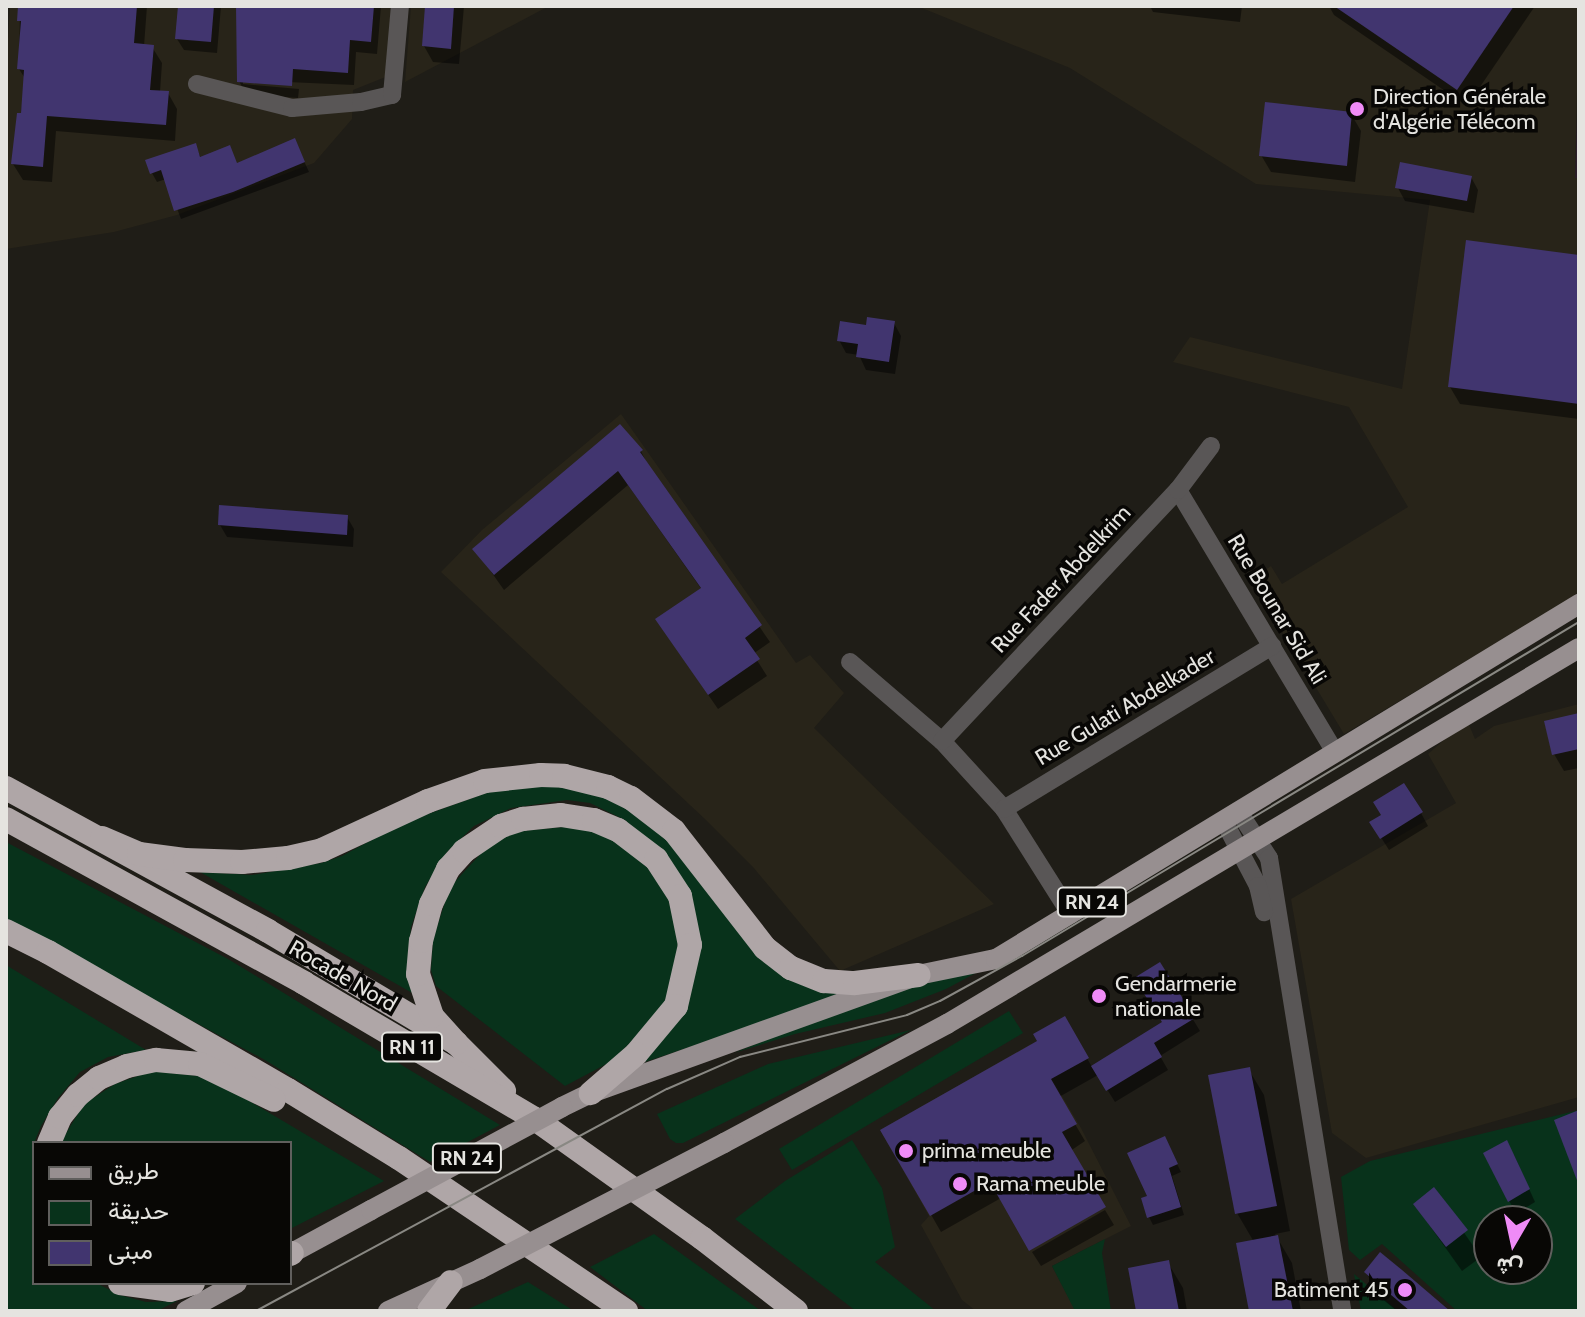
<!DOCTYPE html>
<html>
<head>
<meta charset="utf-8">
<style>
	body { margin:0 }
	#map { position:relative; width:1585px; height:1317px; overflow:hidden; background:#1f1d17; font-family:Cabin,Vazirmatn,sans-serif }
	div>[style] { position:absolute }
	.built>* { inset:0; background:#282419 }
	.education>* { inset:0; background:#2c1e2a }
	.green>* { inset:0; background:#08321b }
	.shadow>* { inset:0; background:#0007 }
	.building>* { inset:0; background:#41356f }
	.minor>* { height:18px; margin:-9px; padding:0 9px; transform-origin:9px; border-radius:9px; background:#595656 }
	.major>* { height:20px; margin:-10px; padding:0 10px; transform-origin:10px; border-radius:10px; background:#978f90 }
	.highway>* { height:24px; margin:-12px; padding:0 12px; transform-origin:12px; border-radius:12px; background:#afa6a7 }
	.tram>* { height:2px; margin:-1px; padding:0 1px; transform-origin:1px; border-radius:1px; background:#898883 }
	.major-bridge>* { height:20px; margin:-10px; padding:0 10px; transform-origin:10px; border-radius:10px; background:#978f90 }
	.dots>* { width:22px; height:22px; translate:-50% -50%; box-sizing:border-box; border:4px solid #080705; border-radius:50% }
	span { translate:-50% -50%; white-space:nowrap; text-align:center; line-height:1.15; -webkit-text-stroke:7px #080705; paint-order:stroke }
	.shield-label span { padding:2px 6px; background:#080705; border:2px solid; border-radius:6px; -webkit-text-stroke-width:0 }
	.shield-label { font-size:20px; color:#e5e4e0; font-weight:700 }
	.poi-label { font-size:22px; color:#e5e4e0 }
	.left { translate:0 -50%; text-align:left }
	.right { translate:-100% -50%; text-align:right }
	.street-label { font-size:22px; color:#e5e4e0 }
	.frame { position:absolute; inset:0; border:8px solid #e5e4e0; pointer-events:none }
	.legend { position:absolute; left:32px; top:1141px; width:260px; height:144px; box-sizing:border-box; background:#080705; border:2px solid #605f5d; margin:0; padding:10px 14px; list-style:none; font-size:24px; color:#e5e4e0 }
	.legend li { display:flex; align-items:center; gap:16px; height:40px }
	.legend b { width:40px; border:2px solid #605f5d }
	.north { position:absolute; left:1473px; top:1205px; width:80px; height:80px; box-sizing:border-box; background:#080705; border:2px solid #605f5d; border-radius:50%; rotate:189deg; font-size:22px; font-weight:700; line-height:32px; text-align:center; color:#e5e4e0 }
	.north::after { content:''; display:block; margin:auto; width:28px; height:36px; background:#ef8bf7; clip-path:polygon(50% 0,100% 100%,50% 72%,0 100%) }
</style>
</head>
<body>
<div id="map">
	<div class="built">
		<i style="clip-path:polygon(10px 6px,391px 6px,388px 76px,353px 90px,352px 119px,314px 163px,177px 215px,114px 232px,6px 249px,6px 71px)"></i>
		<i style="clip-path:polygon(411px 6px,549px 6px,405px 82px)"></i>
		<i style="clip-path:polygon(917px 6px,1579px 6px,1575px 177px,1579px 179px,1579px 594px,1344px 734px,1251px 580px,1271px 566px,1282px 584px,1408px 507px,1349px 407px,1173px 362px,1190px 337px,1402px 389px,1430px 200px,1256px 184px,1070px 68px)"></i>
		<i style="clip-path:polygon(621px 414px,796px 663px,810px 655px,844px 693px,814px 728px,994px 904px,840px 971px,753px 867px,706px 820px,441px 572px,482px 530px)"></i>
		<i style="clip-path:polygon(1579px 704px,1579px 1097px,1366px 1158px,1332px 1133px,1291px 899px,1456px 803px,1428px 754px,1467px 720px,1475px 739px,1494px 726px)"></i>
		<i style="clip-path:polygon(1031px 1044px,1081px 1128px,1131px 1226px,1052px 1266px,1076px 1311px,976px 1311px,962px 1300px,921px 1225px,929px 1216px,880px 1130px)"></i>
	</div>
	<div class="education">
		<i style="clip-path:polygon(1579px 60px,1579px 179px,1575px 178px)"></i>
	</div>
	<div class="green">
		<i style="clip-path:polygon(503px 787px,576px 787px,629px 806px,682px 854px,740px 933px,850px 993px,636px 1065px,689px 994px,671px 862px,625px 820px,590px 803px,567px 800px,511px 808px,474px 826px,447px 852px,425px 887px,411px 927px,408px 962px,414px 994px,200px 872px,252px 875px,321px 863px,342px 856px,403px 823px)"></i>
		<i style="clip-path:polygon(586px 825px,645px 857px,679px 915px,677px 968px,662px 1010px,612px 1061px,565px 1086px,436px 986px,431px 970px,433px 939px,450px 887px,487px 847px,510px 832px)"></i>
		<i style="clip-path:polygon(6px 842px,228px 959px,500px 1125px,430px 1162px,265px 1060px,6px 920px)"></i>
		<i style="clip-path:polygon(6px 965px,146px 1050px,108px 1057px,80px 1072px,58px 1098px,41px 1126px,34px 1143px,34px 1283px,96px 1283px,120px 1295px,146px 1302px,177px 1301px,157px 1311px,6px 1311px)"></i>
		<i style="clip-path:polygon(987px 967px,946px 989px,885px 1013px,795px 1034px,734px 1053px,871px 997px)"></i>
		<i style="clip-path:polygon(1009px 1011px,1023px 1033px,792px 1170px,779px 1149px)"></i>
		<i style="clip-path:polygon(911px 1030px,683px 1143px,676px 1143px,670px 1139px,657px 1114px,768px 1064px)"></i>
		<i style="clip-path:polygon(152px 1071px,209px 1077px,384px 1181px,290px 1229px,290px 1143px,60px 1143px,84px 1104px,115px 1084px)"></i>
		<i style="clip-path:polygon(evenodd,1579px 1110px,1579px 1311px,1457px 1311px,1382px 1244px,1360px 1260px,1349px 1250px,1341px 1177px,1370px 1161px,1579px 1110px,1489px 1221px,1537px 1221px,1537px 1269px,1489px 1269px,1489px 1221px)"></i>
		<i style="clip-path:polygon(852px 1140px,882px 1188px,895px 1247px,875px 1262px,936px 1311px,856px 1311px,735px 1219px,785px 1181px)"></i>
		<i style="clip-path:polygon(654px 1234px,761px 1311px,648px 1311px,590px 1267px)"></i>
		<i style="clip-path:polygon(1105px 1239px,1102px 1253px,1111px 1311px,1075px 1311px,1052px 1266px)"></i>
		<i style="clip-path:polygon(1354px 1274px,1398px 1311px,1361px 1311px)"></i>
		<i style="clip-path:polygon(528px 1282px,574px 1311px,464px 1311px)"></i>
	</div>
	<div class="shadow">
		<i style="clip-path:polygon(20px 6px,147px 6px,144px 46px,152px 47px,162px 63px,160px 92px,168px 93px,177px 109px,175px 141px,56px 131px,52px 182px,23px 180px,13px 164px,26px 80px,19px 69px)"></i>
		<i style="clip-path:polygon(180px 6px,221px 6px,217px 53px,184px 50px,177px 39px)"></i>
		<i style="clip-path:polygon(239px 6px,381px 6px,377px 54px,356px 52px,354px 85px,243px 80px,243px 84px,299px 89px,298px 98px,246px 94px,239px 81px)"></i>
		<i style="clip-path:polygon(427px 6px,464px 6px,459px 64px,433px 62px,424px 46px)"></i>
		<i style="clip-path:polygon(1150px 6px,1242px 6px,1240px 22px,1153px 12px)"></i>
		<i style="clip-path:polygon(1329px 6px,1535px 6px,1467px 106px,1334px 15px)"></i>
		<i style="clip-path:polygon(1351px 114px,1361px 131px,1355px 182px,1271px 172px,1261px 155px)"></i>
		<i style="clip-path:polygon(195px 146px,201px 158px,238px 165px,299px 150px,309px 172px,181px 219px,166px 179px,157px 182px,152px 173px)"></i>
		<i style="clip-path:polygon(1471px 177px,1478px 190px,1474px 213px,1405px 201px,1398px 188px)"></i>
		<i style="clip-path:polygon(1579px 257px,1579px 419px,1460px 404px,1450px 387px)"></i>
		<i style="clip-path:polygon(894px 323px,901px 336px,895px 374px,866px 370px,859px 355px,846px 353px,839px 340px,867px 327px)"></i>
		<i style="clip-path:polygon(641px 451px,649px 468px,770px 642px,753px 654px,767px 676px,718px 709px,667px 635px,702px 590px,628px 485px,504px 590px,475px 549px)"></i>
		<i style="clip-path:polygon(347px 517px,354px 529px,353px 547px,227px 537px,220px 525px)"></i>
		<i style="clip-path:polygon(1579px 715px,1579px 768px,1564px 771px,1554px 754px)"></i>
		<i style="clip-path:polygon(1421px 813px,1428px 826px,1389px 850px,1372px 823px)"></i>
		<i style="clip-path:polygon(1160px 965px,1200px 1031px,1160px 1056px,1168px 1070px,1115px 1102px,1098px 1075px,1059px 1097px,1085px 1141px,1001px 1198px,941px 1232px,883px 1131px,1040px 1042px,1064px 1018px,1092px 1067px,1164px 1023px)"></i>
		<i style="clip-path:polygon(1249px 1070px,1264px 1095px,1290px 1231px,1275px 1234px,1292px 1263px,1301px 1311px,1251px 1311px,1254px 1242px,1237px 1213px)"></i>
		<i style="clip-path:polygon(1168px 1146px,1181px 1172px,1172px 1176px,1184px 1215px,1153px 1225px,1149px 1217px,1150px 1197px)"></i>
		<i style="clip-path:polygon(1514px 1155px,1535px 1202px,1517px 1213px,1509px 1201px)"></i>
		<i style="clip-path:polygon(1434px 1190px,1481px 1257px,1462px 1271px,1415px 1205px)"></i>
		<i style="clip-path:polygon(1105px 1210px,1114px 1225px,1041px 1266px,1032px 1252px)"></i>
		<i style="clip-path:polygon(1168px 1263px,1183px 1288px,1187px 1311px,1138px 1311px)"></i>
		<i style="clip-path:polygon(1366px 1272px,1447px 1311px,1397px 1311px,1381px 1298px)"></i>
	</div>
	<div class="building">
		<i style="clip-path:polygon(18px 6px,137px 6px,134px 43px,154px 45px,150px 90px,169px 91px,166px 125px,47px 116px,43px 167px,11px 164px,17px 113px,21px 113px,24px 70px,17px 69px,21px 21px,17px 21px)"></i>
		<i style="clip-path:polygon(178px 6px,214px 6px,211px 42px,175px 39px)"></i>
		<i style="clip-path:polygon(236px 6px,374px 6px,371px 42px,350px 40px,348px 73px,293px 69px,292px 86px,237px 82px)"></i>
		<i style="clip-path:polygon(425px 6px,454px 6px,451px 49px,422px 46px)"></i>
		<i style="clip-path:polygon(1334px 6px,1514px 6px,1457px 90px)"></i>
		<i style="clip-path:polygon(1265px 102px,1352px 112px,1347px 166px,1259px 156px)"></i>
		<i style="clip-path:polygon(295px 138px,305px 162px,233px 192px,174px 211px,161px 170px,150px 174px,145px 160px,196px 143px,200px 157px,230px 145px,237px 163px)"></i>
		<i style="clip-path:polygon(1400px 162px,1472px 176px,1467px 201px,1395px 188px)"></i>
		<i style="clip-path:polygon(1466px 240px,1579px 255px,1579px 404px,1448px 387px)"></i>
		<i style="clip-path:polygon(867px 317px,895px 321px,889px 362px,856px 357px,858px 344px,837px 341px,840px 321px,866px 325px)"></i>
		<i style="clip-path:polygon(620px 424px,643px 450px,640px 452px,762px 625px,745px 638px,760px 659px,708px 695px,655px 619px,701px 588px,618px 471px,494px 575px,472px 549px)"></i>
		<i style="clip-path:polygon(219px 505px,348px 515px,347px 535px,218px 525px)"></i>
		<i style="clip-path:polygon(1579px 713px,1579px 749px,1552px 755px,1544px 721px)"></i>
		<i style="clip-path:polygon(1404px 783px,1423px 812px,1380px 839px,1369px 822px,1381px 815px,1373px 802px)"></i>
		<i style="clip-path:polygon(1160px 962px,1195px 1018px,1154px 1043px,1162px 1057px,1106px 1091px,1091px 1066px,1162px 1022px,1134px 978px)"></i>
		<i style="clip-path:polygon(1065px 1016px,1089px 1058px,1051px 1079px,1077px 1124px,1062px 1132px,1106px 1207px,1029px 1251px,990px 1182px,930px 1216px,880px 1130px,1037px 1041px,1033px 1034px)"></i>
		<i style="clip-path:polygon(1250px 1067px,1277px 1206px,1235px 1214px,1208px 1075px)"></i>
		<i style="clip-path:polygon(1579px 1110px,1579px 1183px,1578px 1183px,1554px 1120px)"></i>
		<i style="clip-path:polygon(1165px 1136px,1178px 1164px,1169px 1168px,1181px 1207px,1147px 1218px,1141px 1198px,1147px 1196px,1127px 1153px)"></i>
		<i style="clip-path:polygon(1507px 1140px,1530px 1189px,1508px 1202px,1483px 1153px)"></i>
		<i style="clip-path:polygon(1434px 1187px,1468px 1230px,1446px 1247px,1413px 1204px)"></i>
		<i style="clip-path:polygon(1278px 1235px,1293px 1311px,1249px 1311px,1236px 1243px)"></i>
		<i style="clip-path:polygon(1380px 1252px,1402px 1270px,1450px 1311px,1410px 1311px,1364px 1272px)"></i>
		<i style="clip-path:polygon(1169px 1260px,1179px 1311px,1136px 1311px,1128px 1268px)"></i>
	</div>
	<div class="minor">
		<i style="left:197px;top:84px;width:98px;rotate:14.2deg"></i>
		<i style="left:292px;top:108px;width:69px;rotate:-5deg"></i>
		<i style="left:361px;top:102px;width:32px;rotate:-13deg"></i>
		<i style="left:392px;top:95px;width:89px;rotate:-84.9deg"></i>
		<i style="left:1178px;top:490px;width:305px;rotate:59.1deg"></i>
		<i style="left:850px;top:662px;width:121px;rotate:40.7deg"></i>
		<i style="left:942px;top:741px;width:92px;rotate:47.6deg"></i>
		<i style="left:1004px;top:809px;width:125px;rotate:57.7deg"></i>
		<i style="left:942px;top:741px;width:345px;rotate:-46.8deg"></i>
		<i style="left:1178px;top:490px;width:55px;rotate:-53.1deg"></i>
		<i style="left:1004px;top:809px;width:314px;rotate:-31.3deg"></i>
		<i style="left:1239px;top:812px;width:55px;rotate:56.9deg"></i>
		<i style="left:1269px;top:858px;width:459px;rotate:80.8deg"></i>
		<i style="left:1224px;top:821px;width:73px;rotate:62.4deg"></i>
		<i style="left:1258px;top:886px;width:27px;rotate:77deg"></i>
	</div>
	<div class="major">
		<i style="left:562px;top:1107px;width:32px;rotate:-26deg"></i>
		<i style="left:591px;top:1093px;width:348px;rotate:-19.8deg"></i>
		<i style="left:918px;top:975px;width:80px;rotate:-11.6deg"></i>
		<i style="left:996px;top:959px;width:683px;rotate:-31.34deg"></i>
		<i style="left:724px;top:1143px;width:253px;rotate:-28.1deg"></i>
		<i style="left:947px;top:1024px;width:735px;rotate:-30.75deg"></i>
		<i style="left:290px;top:1254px;width:92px;rotate:-28.5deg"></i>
		<i style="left:186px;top:1311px;width:58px;rotate:-28.8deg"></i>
		<i style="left:388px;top:1311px;width:101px;rotate:-24.5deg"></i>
	</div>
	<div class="highway">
		<i style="left:6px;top:788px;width:298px;rotate:28.6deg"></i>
		<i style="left:268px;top:931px;width:219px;rotate:30.8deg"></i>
		<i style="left:456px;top:1043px;width:68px;rotate:45deg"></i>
		<i style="left:6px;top:819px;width:340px;rotate:28.8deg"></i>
		<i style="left:304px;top:983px;width:268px;rotate:30.5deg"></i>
		<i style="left:535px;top:1119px;width:205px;rotate:35.5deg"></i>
		<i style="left:702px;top:1238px;width:119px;rotate:37.8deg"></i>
		<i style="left:102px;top:838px;width:40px;rotate:23.4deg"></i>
		<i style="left:139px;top:854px;width:46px;rotate:7.4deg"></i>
		<i style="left:185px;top:860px;width:57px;rotate:2deg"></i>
		<i style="left:242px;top:862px;width:46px;rotate:-5deg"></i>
		<i style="left:288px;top:858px;width:35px;rotate:-13deg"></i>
		<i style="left:322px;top:850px;width:117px;rotate:-24.8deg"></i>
		<i style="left:428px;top:801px;width:60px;rotate:-19.3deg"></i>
		<i style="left:485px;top:781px;width:56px;rotate:-6.1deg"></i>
		<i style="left:541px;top:775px;width:23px;rotate:2deg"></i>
		<i style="left:564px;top:776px;width:45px;rotate:14deg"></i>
		<i style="left:608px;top:787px;width:25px;rotate:26deg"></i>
		<i style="left:631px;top:798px;width:54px;rotate:37.5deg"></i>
		<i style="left:674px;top:831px;width:148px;rotate:52.1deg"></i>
		<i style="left:765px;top:948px;width:33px;rotate:38deg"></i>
		<i style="left:791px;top:968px;width:35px;rotate:22deg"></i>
		<i style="left:824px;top:981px;width:31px;rotate:4deg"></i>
		<i style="left:855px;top:983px;width:64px;rotate:-7.2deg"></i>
		<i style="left:6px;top:931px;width:47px;rotate:26.6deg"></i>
		<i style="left:48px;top:952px;width:277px;rotate:29.9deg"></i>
		<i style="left:288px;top:1090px;width:130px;rotate:31.5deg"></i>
		<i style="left:399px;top:1158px;width:274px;rotate:34deg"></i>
		<i style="left:456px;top:1043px;width:36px;rotate:-132deg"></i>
		<i style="left:432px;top:1016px;width:44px;rotate:-108.4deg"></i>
		<i style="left:418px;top:974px;width:33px;rotate:-85deg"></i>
		<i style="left:421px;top:941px;width:38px;rotate:-75deg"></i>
		<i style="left:431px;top:904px;width:39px;rotate:-64deg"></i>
		<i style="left:448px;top:869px;width:24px;rotate:-48deg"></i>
		<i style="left:464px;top:851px;width:45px;rotate:-34deg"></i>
		<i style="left:501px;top:826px;width:23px;rotate:-18deg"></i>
		<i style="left:523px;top:819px;width:38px;rotate:-6deg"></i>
		<i style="left:561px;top:815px;width:33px;rotate:9deg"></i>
		<i style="left:594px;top:820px;width:26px;rotate:23deg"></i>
		<i style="left:618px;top:830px;width:48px;rotate:37.3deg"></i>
		<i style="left:656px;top:859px;width:44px;rotate:57deg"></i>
		<i style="left:680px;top:896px;width:50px;rotate:78.5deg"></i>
		<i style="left:690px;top:945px;width:63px;rotate:102.9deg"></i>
		<i style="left:676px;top:1006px;width:62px;rotate:129.8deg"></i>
		<i style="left:636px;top:1054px;width:60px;rotate:139.1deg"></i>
		<i style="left:49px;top:1143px;width:28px;rotate:-67deg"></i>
		<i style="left:60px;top:1117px;width:28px;rotate:-51deg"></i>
		<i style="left:78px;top:1095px;width:27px;rotate:-39deg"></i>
		<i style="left:99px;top:1078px;width:30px;rotate:-23deg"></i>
		<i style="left:127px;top:1066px;width:30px;rotate:-12deg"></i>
		<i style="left:156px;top:1060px;width:44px;rotate:5.2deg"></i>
		<i style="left:200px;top:1064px;width:82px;rotate:25.9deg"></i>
		<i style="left:290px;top:1254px;width:2px;rotate:-27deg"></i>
		<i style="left:120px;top:1283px;width:50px;rotate:8deg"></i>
		<i style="left:170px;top:1290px;width:24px;rotate:-17deg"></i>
		<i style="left:429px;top:1311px;width:36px;rotate:-53deg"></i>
	</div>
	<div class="tram">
		<i style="left:256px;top:1311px;width:467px;rotate:-28.4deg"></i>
		<i style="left:667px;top:1089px;width:80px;rotate:-23.7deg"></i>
		<i style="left:740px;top:1057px;width:172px;rotate:-14.1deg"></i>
		<i style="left:907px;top:1015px;width:36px;rotate:-23deg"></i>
		<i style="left:940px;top:1001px;width:94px;rotate:-28.8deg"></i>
		<i style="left:1022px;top:956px;width:649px;rotate:-30.95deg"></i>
	</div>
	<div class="major-bridge">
		<i style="left:371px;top:1210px;width:217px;rotate:-28.3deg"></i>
		<i style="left:480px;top:1269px;width:275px;rotate:-27.3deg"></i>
	</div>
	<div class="dots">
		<i style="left:1357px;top:109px;background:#ef8bf7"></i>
		<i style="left:1099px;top:996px;background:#ef8bf7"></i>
		<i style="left:906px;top:1151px;background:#ef8bf7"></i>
		<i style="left:960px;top:1184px;background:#ef8bf7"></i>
		<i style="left:1405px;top:1290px;background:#ef8bf7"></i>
	</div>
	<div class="shield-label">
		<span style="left:1092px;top:902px">RN 24</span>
		<span style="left:412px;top:1047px">RN 11</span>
		<span style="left:467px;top:1158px">RN 24</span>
	</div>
	<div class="poi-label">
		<span class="left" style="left:1373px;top:109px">Direction Générale<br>d'Algérie Télécom</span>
		<span class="left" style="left:1115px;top:996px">Gendarmerie<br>nationale</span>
		<span class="left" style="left:922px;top:1151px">prima meuble</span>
		<span class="left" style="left:976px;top:1184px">Rama meuble</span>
		<span class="right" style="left:1389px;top:1290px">Batiment 45</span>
	</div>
	<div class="street-label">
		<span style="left:1061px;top:579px;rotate:-47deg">Rue Fader Abdelkrim</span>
		<span style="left:1277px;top:609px;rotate:59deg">Rue Bounar Sid Ali</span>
		<span style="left:1125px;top:707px;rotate:-31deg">Rue Gulati Abdelkader</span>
		<span style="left:343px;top:976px;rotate:30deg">Rocade Nord</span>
	</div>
	<div class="frame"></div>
	<ul class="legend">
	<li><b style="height:10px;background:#978f90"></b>طريق</li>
	<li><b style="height:22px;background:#08321b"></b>حديقة</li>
	<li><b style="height:22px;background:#41356f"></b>مبنى</li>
	</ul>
	<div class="north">ش</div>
</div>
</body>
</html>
